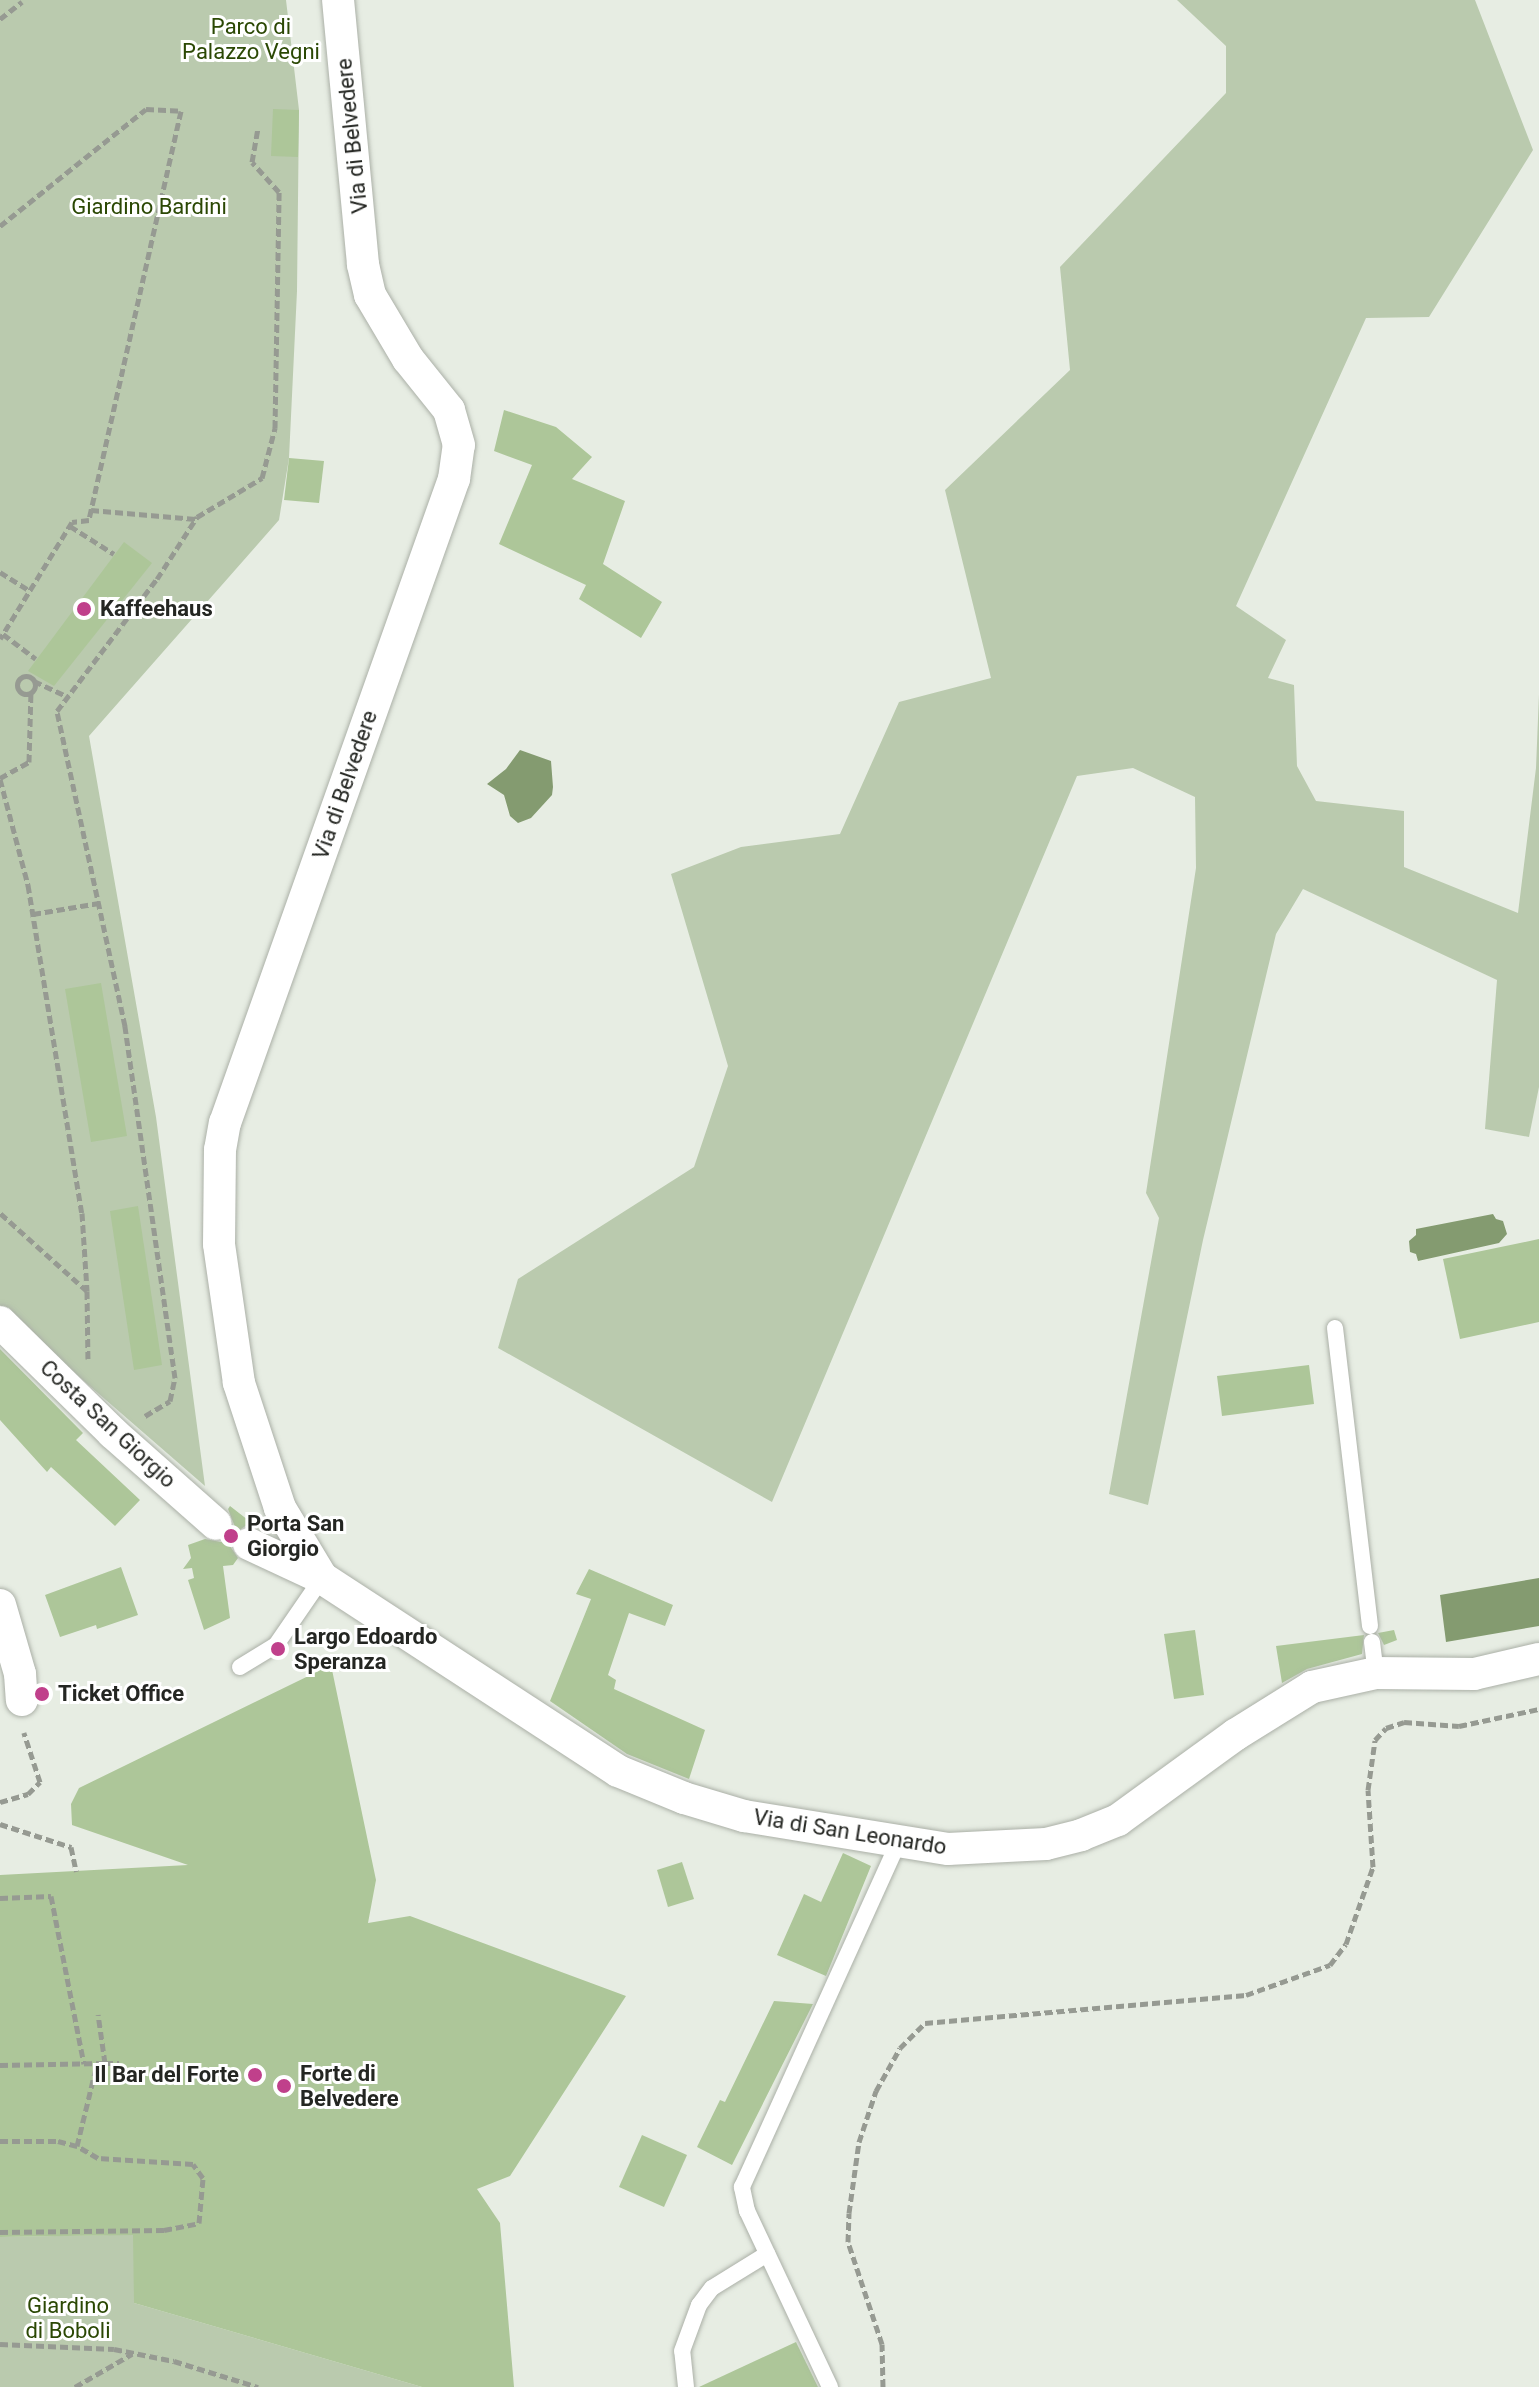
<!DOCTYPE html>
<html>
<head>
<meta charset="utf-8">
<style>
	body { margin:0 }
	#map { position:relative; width:1539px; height:2387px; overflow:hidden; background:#e7ede3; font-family:Roboto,sans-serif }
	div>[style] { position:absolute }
	.green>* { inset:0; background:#bacaae }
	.water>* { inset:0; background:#849b70 }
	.building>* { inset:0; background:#adc699 }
	.path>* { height:5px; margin-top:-2.5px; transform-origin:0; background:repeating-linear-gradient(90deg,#969a92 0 8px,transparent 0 12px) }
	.path>.ring { margin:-2.5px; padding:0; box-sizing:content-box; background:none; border:5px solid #969a92; border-radius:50% }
	.roads { filter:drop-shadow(0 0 2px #abb0a7) drop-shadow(0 0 2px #abb0a7) }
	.service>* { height:16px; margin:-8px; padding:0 8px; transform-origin:8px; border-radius:8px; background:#fff }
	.minor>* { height:32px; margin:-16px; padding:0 16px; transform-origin:16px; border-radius:16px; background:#fff }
	.dots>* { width:22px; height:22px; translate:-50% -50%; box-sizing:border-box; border:4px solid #fff; border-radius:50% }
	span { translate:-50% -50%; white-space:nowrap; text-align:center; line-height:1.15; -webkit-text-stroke:6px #fff; paint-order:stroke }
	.park-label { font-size:22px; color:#2b4804 }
	.street-label { font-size:22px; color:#242622 }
	.poi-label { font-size:22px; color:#242622; font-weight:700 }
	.left { translate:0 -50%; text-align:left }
	.right { translate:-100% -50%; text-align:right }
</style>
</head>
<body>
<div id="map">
	<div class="green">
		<i style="clip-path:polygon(0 0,286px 0,299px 110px,297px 291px,289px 458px,279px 520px,89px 736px,156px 1117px,205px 1486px,0 1308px)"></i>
		<i style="clip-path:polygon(1177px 0,1475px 0,1533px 150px,1429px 317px,1366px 318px,1236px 606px,1286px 640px,1268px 678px,1294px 685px,1297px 766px,1316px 801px,1404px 811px,1404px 867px,1518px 913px,1536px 768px,1539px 694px,1539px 1087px,1529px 1137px,1485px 1129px,1497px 980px,1303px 889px,1276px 934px,1203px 1240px,1148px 1505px,1109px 1494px,1159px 1218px,1146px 1193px,1196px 868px,1195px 797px,1133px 768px,1077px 776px,772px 1502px,498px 1348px,518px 1279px,694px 1167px,728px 1066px,671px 874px,741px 847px,840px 834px,899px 702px,991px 678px,945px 490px,1070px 370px,1060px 267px,1226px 93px,1226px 46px)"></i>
		<i style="clip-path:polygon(166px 2234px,134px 2280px,134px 2303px,422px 2387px,0 2387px,0 2237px)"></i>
	</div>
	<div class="water">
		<i style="clip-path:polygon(520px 750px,551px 761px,553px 787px,552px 795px,531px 818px,518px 823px,510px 816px,504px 795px,487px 784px,506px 769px)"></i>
		<i style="clip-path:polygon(1493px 1214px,1496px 1219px,1503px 1221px,1507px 1234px,1499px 1243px,1418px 1261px,1416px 1254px,1410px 1252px,1409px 1241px,1416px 1235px,1416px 1229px)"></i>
		<i style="clip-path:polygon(1539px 1578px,1539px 1626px,1446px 1642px,1440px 1595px)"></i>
	</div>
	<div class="building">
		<i style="clip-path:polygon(273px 109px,299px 110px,298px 157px,271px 156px)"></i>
		<i style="clip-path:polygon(504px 410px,556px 427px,592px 457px,572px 479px,625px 501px,603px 564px,662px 602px,641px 638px,579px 599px,586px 585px,499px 544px,532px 465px,494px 451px)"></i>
		<i style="clip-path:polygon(289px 458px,324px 461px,319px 503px,284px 500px)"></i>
		<i style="clip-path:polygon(124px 542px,152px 563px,54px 686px,28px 671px)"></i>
		<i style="clip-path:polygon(101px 983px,127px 1136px,91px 1142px,65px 989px)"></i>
		<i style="clip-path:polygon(138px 1206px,162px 1365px,134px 1370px,110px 1211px)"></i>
		<i style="clip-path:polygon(1539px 1239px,1539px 1322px,1460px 1339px,1443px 1259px)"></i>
		<i style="clip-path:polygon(0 1349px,83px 1433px,76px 1440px,140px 1500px,115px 1526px,51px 1467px,47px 1472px,0 1420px)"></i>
		<i style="clip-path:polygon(1309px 1365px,1314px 1404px,1222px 1416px,1217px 1376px)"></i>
		<i style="clip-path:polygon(230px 1506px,257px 1527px,247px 1525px,232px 1535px,230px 1546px,238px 1558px,233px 1565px,223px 1566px,230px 1618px,204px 1630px,188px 1580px,194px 1578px,192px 1568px,183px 1569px,191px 1558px,188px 1545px,205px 1539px,221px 1542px,231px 1536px,235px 1527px,228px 1509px)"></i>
		<i style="clip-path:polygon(121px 1567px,138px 1615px,97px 1629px,96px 1625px,60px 1637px,45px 1595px)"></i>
		<i style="clip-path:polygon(589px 1569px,673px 1605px,665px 1626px,629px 1613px,608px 1675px,616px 1680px,614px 1689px,705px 1730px,689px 1779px,627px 1754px,550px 1701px,591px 1599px,576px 1594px)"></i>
		<i style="clip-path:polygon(1195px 1630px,1204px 1695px,1174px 1699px,1164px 1634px)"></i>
		<i style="clip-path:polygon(1394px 1630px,1397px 1640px,1384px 1645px,1378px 1633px)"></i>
		<i style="clip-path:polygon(1364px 1635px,1362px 1654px,1307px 1669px,1282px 1683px,1276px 1646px)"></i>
		<i style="clip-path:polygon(331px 1665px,376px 1880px,368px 1923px,410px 1916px,626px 1996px,510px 2176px,477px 2189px,500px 2223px,514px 2387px,422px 2387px,134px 2303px,133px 2235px,0 2237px,0 1875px,188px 1865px,72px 1825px,71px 1804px,79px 1788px)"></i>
		<i style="clip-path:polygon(843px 1853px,871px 1866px,826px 1976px,777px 1955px,804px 1894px,821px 1902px)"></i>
		<i style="clip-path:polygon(682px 1862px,694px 1899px,668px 1907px,657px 1870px)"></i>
		<i style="clip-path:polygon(774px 2001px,813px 2004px,732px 2165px,697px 2147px,720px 2100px,725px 2102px)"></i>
		<i style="clip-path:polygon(642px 2135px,687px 2155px,664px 2207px,619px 2187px)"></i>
		<i style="clip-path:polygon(796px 2342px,818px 2387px,699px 2387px)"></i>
	</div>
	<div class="path">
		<i style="left:0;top:19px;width:28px;rotate:-38deg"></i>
		<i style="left:0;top:226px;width:187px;rotate:-38.7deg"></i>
		<i style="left:146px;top:109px;width:35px;rotate:3deg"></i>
		<i style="left:181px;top:111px;width:419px;rotate:102.7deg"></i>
		<i style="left:89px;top:520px;width:17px;rotate:173deg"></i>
		<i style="left:72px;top:522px;width:137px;rotate:121.6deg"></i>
		<i style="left:91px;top:510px;width:105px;rotate:4.9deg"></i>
		<i style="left:70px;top:526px;width:52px;rotate:32.5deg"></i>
		<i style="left:0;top:572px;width:34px;rotate:32deg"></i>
		<i style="left:3px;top:634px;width:41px;rotate:37.1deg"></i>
		<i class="ring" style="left:17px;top:676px;width:13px;height:13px"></i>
		<i style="left:34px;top:681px;width:38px;rotate:25deg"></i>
		<i style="left:0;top:778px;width:33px;rotate:-29deg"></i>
		<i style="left:29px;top:762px;width:70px;rotate:-88.4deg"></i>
		<i style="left:0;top:779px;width:110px;rotate:75.2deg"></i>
		<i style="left:28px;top:885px;width:332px;rotate:80.7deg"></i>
		<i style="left:82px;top:1213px;width:78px;rotate:86.3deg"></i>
		<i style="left:87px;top:1291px;width:117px;rotate:-138.1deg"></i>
		<i style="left:33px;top:914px;width:67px;rotate:-9.5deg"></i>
		<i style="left:87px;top:1291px;width:68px;rotate:89.2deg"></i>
		<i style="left:145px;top:1416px;width:29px;rotate:-31deg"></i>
		<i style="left:170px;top:1401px;width:24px;rotate:-78deg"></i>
		<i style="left:175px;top:1378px;width:356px;rotate:-98.1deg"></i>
		<i style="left:125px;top:1026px;width:322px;rotate:-102.2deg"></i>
		<i style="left:57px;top:711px;width:166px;rotate:-52.9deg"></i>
		<i style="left:157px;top:579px;width:74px;rotate:-57.2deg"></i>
		<i style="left:197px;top:517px;width:76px;rotate:-31deg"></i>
		<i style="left:262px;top:478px;width:52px;rotate:-75.4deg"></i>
		<i style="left:275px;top:428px;width:236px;rotate:-89deg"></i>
		<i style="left:279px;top:192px;width:40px;rotate:-132deg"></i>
		<i style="left:252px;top:162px;width:35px;rotate:-80deg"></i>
		<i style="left:0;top:1802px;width:29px;rotate:-16deg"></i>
		<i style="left:28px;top:1794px;width:17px;rotate:-45deg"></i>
		<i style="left:40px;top:1782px;width:52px;rotate:-108.1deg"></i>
		<i style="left:0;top:1824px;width:75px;rotate:17.9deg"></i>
		<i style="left:71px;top:1847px;width:25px;rotate:78deg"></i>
		<i style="left:0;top:1898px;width:51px;rotate:-2.2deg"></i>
		<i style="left:51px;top:1896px;width:171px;rotate:78.9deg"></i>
		<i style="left:105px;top:2063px;width:14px"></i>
		<i style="left:0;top:2065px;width:105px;rotate:-1.1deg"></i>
		<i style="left:105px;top:2063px;width:49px;rotate:-98.1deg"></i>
		<i style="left:0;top:2141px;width:58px"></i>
		<i style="left:58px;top:2141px;width:20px;rotate:15deg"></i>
		<i style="left:77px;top:2146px;width:84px;rotate:-76.3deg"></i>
		<i style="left:0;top:2232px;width:164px;rotate:-0.7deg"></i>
		<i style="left:164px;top:2230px;width:36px;rotate:-11deg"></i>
		<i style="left:199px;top:2223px;width:45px;rotate:-84.9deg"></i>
		<i style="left:203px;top:2178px;width:17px;rotate:-126deg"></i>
		<i style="left:193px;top:2164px;width:95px;rotate:-176.4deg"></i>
		<i style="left:98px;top:2158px;width:24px;rotate:-150deg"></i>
		<i style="left:0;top:2344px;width:114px;rotate:2.5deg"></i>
		<i style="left:114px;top:2349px;width:61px;rotate:11.3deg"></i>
		<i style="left:174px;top:2361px;width:88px;rotate:17.2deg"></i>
		<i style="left:75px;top:2387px;width:66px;rotate:-30.1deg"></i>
		<i style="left:883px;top:2387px;width:43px;rotate:-91.3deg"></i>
		<i style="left:882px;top:2344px;width:108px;rotate:-108.4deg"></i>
		<i style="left:848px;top:2242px;width:29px;rotate:-88deg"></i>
		<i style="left:849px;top:2213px;width:72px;rotate:-82deg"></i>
		<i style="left:859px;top:2142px;width:54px;rotate:-71.6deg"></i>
		<i style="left:876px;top:2091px;width:49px;rotate:-60.8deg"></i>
		<i style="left:900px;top:2048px;width:35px;rotate:-45deg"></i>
		<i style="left:925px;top:2023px;width:322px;rotate:-5deg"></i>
		<i style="left:1246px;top:1995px;width:89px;rotate:-19.7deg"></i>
		<i style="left:1330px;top:1965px;width:26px;rotate:-53deg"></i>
		<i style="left:1346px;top:1944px;width:82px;rotate:-70.7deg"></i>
		<i style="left:1373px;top:1867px;width:77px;rotate:-93.7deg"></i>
		<i style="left:1368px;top:1790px;width:50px;rotate:-82deg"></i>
		<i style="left:1375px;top:1740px;width:16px;rotate:-47deg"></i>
		<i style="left:1386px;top:1728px;width:19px;rotate:-18deg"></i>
		<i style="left:1404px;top:1722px;width:55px;rotate:4.2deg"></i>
		<i style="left:1459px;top:1726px;width:82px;rotate:-12deg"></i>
	</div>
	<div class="roads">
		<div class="service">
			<i style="left:1335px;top:1328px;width:300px;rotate:83.3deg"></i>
			<i style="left:1372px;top:1642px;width:31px;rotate:83deg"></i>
			<i style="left:240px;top:1667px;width:42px;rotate:-31.4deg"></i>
			<i style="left:276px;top:1645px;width:81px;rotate:-55.5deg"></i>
			<i style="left:686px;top:2387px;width:36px;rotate:-96deg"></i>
			<i style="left:682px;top:2351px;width:49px;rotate:-69.7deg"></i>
			<i style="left:699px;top:2305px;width:21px;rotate:-53deg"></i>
			<i style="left:712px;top:2288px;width:65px;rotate:-31.7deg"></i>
			<i style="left:830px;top:2387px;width:195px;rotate:-115.2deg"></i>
			<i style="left:747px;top:2211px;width:25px;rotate:-102deg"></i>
			<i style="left:742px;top:2187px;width:378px;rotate:-65.6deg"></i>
		</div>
		<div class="minor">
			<i style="left:0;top:1322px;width:158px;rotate:44.5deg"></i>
			<i style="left:113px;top:1433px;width:137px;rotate:41.5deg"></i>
			<i style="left:249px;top:1544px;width:81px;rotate:25deg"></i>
			<i style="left:322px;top:1578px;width:353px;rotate:33.1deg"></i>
			<i style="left:618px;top:1771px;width:71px;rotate:22.2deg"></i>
			<i style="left:684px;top:1798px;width:63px;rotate:16.7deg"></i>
			<i style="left:744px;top:1816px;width:207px;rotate:9.2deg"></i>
			<i style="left:948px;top:1849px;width:98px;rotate:-2.9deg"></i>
			<i style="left:1046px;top:1844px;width:36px;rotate:-14deg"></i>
			<i style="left:1081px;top:1835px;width:40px;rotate:-22deg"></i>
			<i style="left:1118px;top:1820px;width:145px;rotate:-36deg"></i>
			<i style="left:1235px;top:1735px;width:91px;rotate:-31.9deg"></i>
			<i style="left:1312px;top:1687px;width:66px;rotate:-12.3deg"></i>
			<i style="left:1376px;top:1673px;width:98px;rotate:0.6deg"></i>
			<i style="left:1474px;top:1674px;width:67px;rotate:-13deg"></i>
			<i style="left:322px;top:1578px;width:82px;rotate:-121deg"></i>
			<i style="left:280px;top:1508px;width:132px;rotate:-108.2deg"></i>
			<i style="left:239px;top:1383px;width:140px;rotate:-98.2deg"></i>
			<i style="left:219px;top:1244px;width:94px;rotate:-89.4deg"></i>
			<i style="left:220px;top:1150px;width:27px;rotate:-80deg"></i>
			<i style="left:225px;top:1123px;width:684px;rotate:-70.43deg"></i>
			<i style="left:454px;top:479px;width:34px;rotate:-82deg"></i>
			<i style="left:459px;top:445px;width:36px;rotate:-106deg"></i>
			<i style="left:449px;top:410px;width:65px;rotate:-128.8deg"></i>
			<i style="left:408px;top:359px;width:74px;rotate:-120.7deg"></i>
			<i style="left:370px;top:295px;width:32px;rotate:-103deg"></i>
			<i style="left:363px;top:264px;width:265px;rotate:-95.4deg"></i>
			<i style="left:0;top:1605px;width:72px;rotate:73.8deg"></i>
			<i style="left:20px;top:1674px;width:26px;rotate:86deg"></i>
		</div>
	</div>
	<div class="dots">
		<i style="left:84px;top:609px;background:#c0408b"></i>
		<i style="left:231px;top:1536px;background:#c0408b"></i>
		<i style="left:278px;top:1649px;background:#c0408b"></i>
		<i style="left:42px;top:1694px;background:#c0408b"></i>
		<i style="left:255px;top:2075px;background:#c0408b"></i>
		<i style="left:284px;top:2086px;background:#c0408b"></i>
	</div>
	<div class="park-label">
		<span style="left:251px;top:39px">Parco di<br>Palazzo Vegni</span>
		<span style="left:149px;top:207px">Giardino Bardini</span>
		<span style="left:68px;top:2318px">Giardino<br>di Boboli</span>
	</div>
	<div class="street-label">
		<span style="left:352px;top:136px;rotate:-96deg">Via di Belvedere</span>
		<span style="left:345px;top:785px;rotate:-71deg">Via di Belvedere</span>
		<span style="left:108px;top:1424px;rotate:43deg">Costa San Giorgio</span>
		<span style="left:850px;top:1832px;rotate:9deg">Via di San Leonardo</span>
	</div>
	<div class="poi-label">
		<span class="left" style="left:100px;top:609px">Kaffeehaus</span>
		<span class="left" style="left:247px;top:1536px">Porta San<br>Giorgio</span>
		<span class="left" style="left:294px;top:1649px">Largo Edoardo<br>Speranza</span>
		<span class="left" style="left:58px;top:1694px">Ticket Office</span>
		<span class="left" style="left:300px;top:2086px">Forte di<br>Belvedere</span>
		<span class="right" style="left:239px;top:2075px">Il Bar del Forte</span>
	</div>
</div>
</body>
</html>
